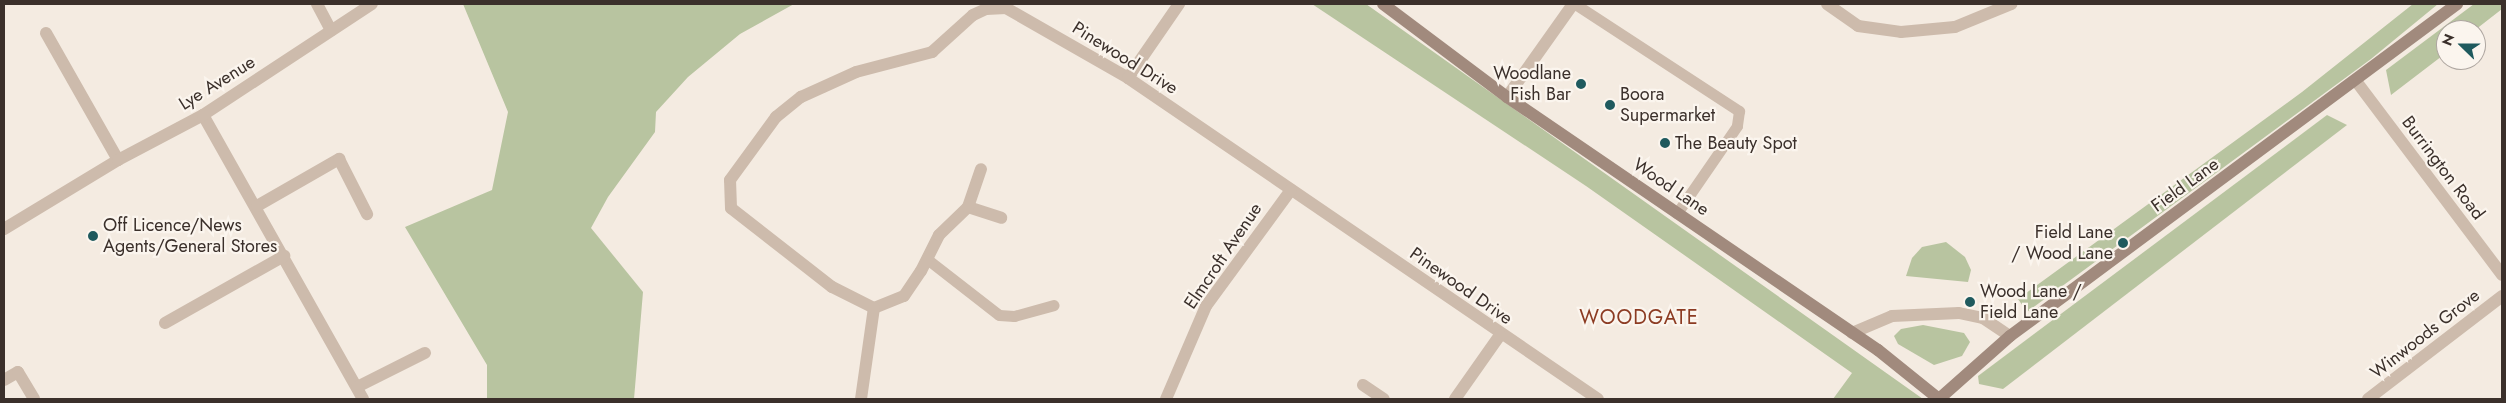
<!DOCTYPE html>
<html>
<head>
<meta charset="utf-8">
<style>
	body { margin:0 }
	#map { position:relative; width:2506px; height:403px; overflow:hidden; background:#f4ebe1; font-family:Jost,sans-serif }
	div>[style] { position:absolute }
	.green>* { inset:0; background:#b8c4a0 }
	.lane>* { height:11px; margin:-5.5px; padding:0 5.5px; transform-origin:5.5px; border-radius:5.5px; background:#cdbbac }
	.street>* { height:12px; margin:-6px; padding:0 6px; transform-origin:6px; border-radius:6px; background:#cdbbac }
	.secondary>* { height:12px; margin:-6px; padding:0 6px; transform-origin:6px; border-radius:6px; background:#a18a7d }
	.dots>* { width:14px; height:14px; translate:-50% -50%; box-sizing:border-box; border:2px solid #fbf5ee; border-radius:50% }
	span { translate:-50% -50%; white-space:nowrap; text-align:center; line-height:1.15; -webkit-text-stroke:4.5px #fbf5ee; paint-order:stroke }
	.street-label { font-size:18px; color:#3b302b }
	.poi-label { font-size:18px; color:#3b302b }
	.right { translate:-100% -50%; text-align:right }
	.left { translate:0 -50%; text-align:left }
	.quarter-label { font-size:20px; color:#8c3b22; letter-spacing:1px }
	.frame { position:absolute; inset:0; border:5px solid #3b302b; pointer-events:none }
	.north { position:absolute; left:2436px; top:20px; width:50px; height:50px; box-sizing:border-box; background:#fbf5ee; border:1px solid #aea6a0; border-radius:50%; rotate:292deg; font-size:14px; font-weight:700; line-height:20px; text-align:center; color:#3b302b }
	.north::after { content:''; display:block; margin:auto; width:18px; height:22px; background:#1f5a5e; clip-path:polygon(50% 0,100% 100%,50% 72%,0 100%) }
</style>
</head>
<body>
<div id="map">
	<div class="green">
		<i style="clip-path:polygon(463px 4px,794px 4px,740px 34px,688px 77px,656px 112px,655px 132px,608px 197px,591px 228px,643px 292px,634px 399px,487px 399px,487px 365px,405px 227px,492px 190px,508px 112px)"></i>
		<i style="clip-path:polygon(1312px 4px,1366px 4px,1923px 399px,1833px 399px,1852px 373px,1586px 186px)"></i>
		<i style="clip-path:polygon(2413px 4px,2438px 4px,2371px 59px,2027px 312px,2018px 299px,2302px 92px)"></i>
		<i style="clip-path:polygon(2474px 4px,2502px 4px,2502px 9px,2475px 30px,2446px 30px,2446px 53px,2391px 95px,2386px 70px)"></i>
		<i style="clip-path:polygon(2327px 115px,2347px 125px,2003px 389px,1979px 384px,1978px 376px)"></i>
		<i style="clip-path:polygon(1946px 242px,1965px 257px,1971px 270px,1968px 282px,1906px 276px,1912px 258px,1922px 247px)"></i>
		<i style="clip-path:polygon(1923px 325px,1964px 333px,1970px 342px,1962px 356px,1934px 365px,1898px 344px,1894px 336px,1901px 329px)"></i>
	</div>
	<div class="lane">
		<i style="left:1575px;top:4px;width:196px;rotate:33.1deg"></i>
		<i style="left:1739px;top:111px;width:15px;rotate:98deg"></i>
		<i style="left:1737px;top:126px;width:106px;rotate:124.6deg"></i>
		<i style="left:927px;top:259px;width:91px;rotate:37.9deg"></i>
		<i style="left:999px;top:315px;width:15px;rotate:4deg"></i>
		<i style="left:1014px;top:316px;width:41px;rotate:-15.4deg"></i>
	</div>
	<div class="street">
		<i style="left:317px;top:4px;width:30px;rotate:62deg"></i>
		<i style="left:1827px;top:4px;width:38px;rotate:35deg"></i>
		<i style="left:1858px;top:26px;width:43px;rotate:7.9deg"></i>
		<i style="left:1901px;top:32px;width:54px;rotate:-5.3deg"></i>
		<i style="left:1955px;top:27px;width:61px;rotate:-22.3deg"></i>
		<i style="left:46px;top:33px;width:146px;rotate:60.4deg"></i>
		<i style="left:1128px;top:78px;width:90px;rotate:-55.4deg"></i>
		<i style="left:2356px;top:81px;width:243px;rotate:53deg"></i>
		<i style="left:1507px;top:97px;width:114px;rotate:-54.6deg"></i>
		<i style="left:203px;top:115px;width:326px;rotate:60.6deg"></i>
		<i style="left:257px;top:206px;width:95px;rotate:-29.8deg"></i>
		<i style="left:339px;top:159px;width:62px;rotate:63deg"></i>
		<i style="left:968px;top:207px;width:35px;rotate:18deg"></i>
		<i style="left:4px;top:229px;width:133px;rotate:-31.2deg"></i>
		<i style="left:118px;top:160px;width:96px;rotate:-27.9deg"></i>
		<i style="left:203px;top:115px;width:202px;rotate:-33.3deg"></i>
		<i style="left:874px;top:308px;width:32px;rotate:-22deg"></i>
		<i style="left:904px;top:296px;width:30px;rotate:-56deg"></i>
		<i style="left:921px;top:271px;width:40px;rotate:-63.4deg"></i>
		<i style="left:939px;top:235px;width:40px;rotate:-44deg"></i>
		<i style="left:968px;top:207px;width:40px;rotate:-71.1deg"></i>
		<i style="left:165px;top:323px;width:137px;rotate:-29.4deg"></i>
		<i style="left:1852px;top:333px;width:43px;rotate:-23deg"></i>
		<i style="left:1892px;top:316px;width:67px;rotate:-2.6deg"></i>
		<i style="left:1959px;top:313px;width:25px;rotate:12deg"></i>
		<i style="left:1983px;top:318px;width:32px;rotate:34deg"></i>
		<i style="left:4px;top:380px;width:16px;rotate:-30deg"></i>
		<i style="left:18px;top:372px;width:31px;rotate:59deg"></i>
		<i style="left:1363px;top:385px;width:25px;rotate:34deg"></i>
		<i style="left:357px;top:387px;width:76px;rotate:-26.6deg"></i>
		<i style="left:861px;top:399px;width:92px;rotate:-81.9deg"></i>
		<i style="left:874px;top:308px;width:47px;rotate:-153.4deg"></i>
		<i style="left:832px;top:287px;width:128px;rotate:-142deg"></i>
		<i style="left:731px;top:208px;width:28px;rotate:-92deg"></i>
		<i style="left:730px;top:180px;width:78px;rotate:-53.9deg"></i>
		<i style="left:776px;top:117px;width:32px;rotate:-39deg"></i>
		<i style="left:801px;top:97px;width:60px;rotate:-24.4deg"></i>
		<i style="left:856px;top:72px;width:79px;rotate:-14.7deg"></i>
		<i style="left:932px;top:52px;width:55px;rotate:-42.1deg"></i>
		<i style="left:973px;top:15px;width:14px;rotate:-25deg"></i>
		<i style="left:986px;top:9px;width:20px;rotate:-3deg"></i>
		<i style="left:1006px;top:8px;width:141px;rotate:29.8deg"></i>
		<i style="left:1128px;top:78px;width:569px;rotate:34.33deg"></i>
		<i style="left:1166px;top:399px;width:101px;rotate:-66.7deg"></i>
		<i style="left:1206px;top:306px;width:144px;rotate:-53.8deg"></i>
		<i style="left:1455px;top:399px;width:78px;rotate:-54.9deg"></i>
		<i style="left:2368px;top:399px;width:169px;rotate:-37.5deg"></i>
	</div>
	<div class="secondary">
		<i style="left:1383px;top:4px;width:155px;rotate:36.9deg"></i>
		<i style="left:1507px;top:97px;width:449px;rotate:34.3deg"></i>
		<i style="left:1878px;top:350px;width:78px;rotate:38.8deg"></i>
		<i style="left:1939px;top:399px;width:95px;rotate:-41.6deg"></i>
		<i style="left:2010px;top:336px;width:557px;rotate:-36.6deg"></i>
	</div>
	<div class="dots">
		<i style="left:1581px;top:84px;background:#1f5a5e"></i>
		<i style="left:1610px;top:105px;background:#1f5a5e"></i>
		<i style="left:1665px;top:143px;background:#1f5a5e"></i>
		<i style="left:93px;top:236px;background:#1f5a5e"></i>
		<i style="left:2123px;top:243px;background:#1f5a5e"></i>
		<i style="left:1970px;top:302px;background:#1f5a5e"></i>
	</div>
	<div class="street-label">
		<span style="left:1125px;top:58px;rotate:32deg">Pinewood Drive</span>
		<span style="left:217px;top:83px;rotate:-32deg">Lye Avenue</span>
		<span style="left:2443px;top:168px;rotate:53deg">Burrington Road</span>
		<span style="left:2185px;top:185px;rotate:-36deg">Field Lane</span>
		<span style="left:1671px;top:187px;rotate:34deg">Wood Lane</span>
		<span style="left:1223px;top:256px;rotate:-56deg">Elmcroft Avenue</span>
		<span style="left:1461px;top:286px;rotate:35deg">Pinewood Drive</span>
		<span style="left:2425px;top:334px;rotate:-38deg">Winwoods Grove</span>
	</div>
	<div class="poi-label">
		<span class="right" style="left:1571px;top:84px">Woodlane<br>Fish Bar</span>
		<span class="left" style="left:1620px;top:105px">Boora<br>Supermarket</span>
		<span class="left" style="left:1675px;top:143px">The Beauty Spot</span>
		<span class="left" style="left:103px;top:236px">Off Licence/News<br>Agents/General Stores</span>
		<span class="right" style="left:2113px;top:243px">Field Lane<br>/ Wood Lane</span>
		<span class="left" style="left:1980px;top:302px">Wood Lane /<br>Field Lane</span>
	</div>
	<div class="quarter-label">
		<span style="left:1639px;top:317px">WOODGATE</span>
	</div>
	<div class="frame"></div>
	<div class="north">N</div>
</div>
</body>
</html>
